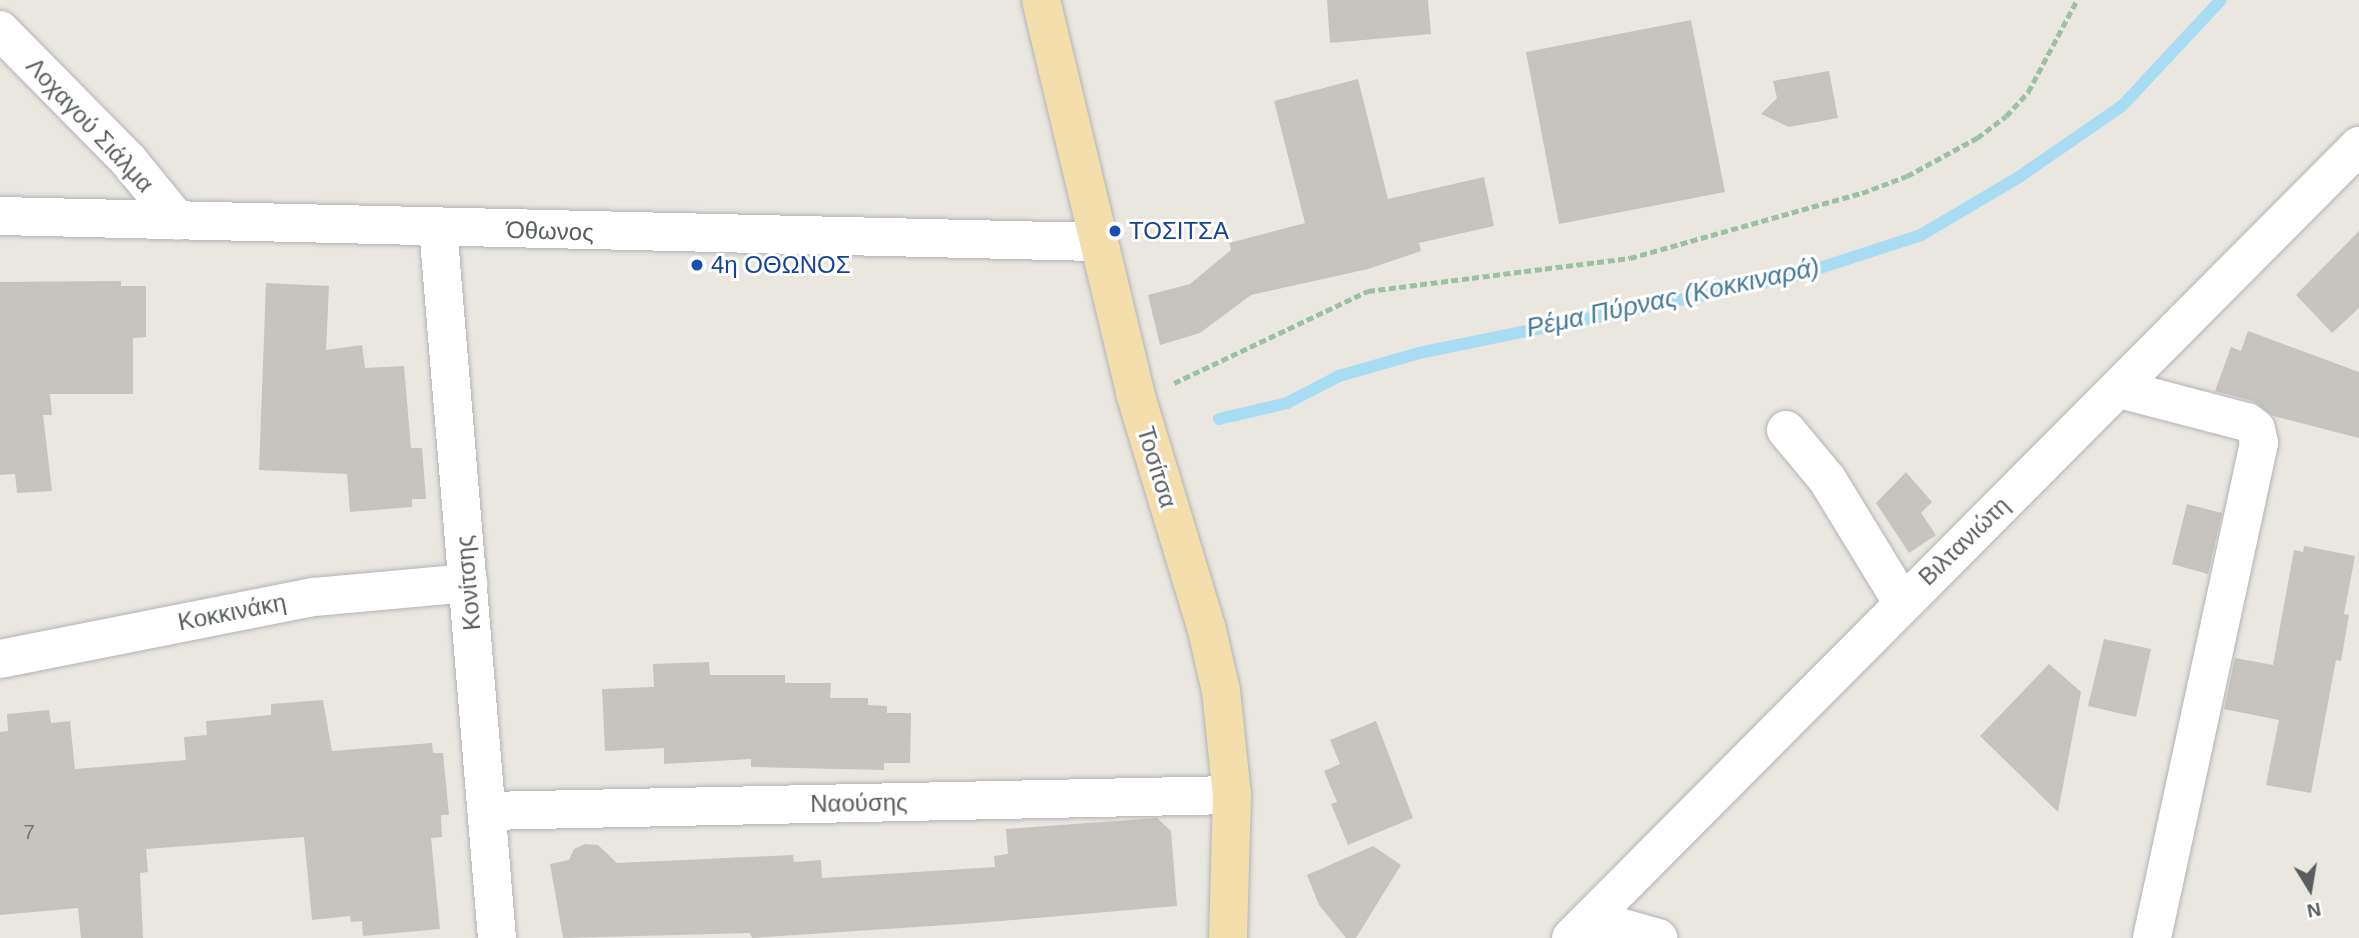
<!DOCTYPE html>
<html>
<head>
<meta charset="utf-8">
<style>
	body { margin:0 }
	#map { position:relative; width:2359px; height:938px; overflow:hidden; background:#eae7e1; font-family:Helvetica,sans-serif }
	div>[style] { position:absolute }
	.stream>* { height:12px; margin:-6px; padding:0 6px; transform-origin:6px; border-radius:6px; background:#a8dcf3 }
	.building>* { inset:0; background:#c7c4bf }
	.path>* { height:4.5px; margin-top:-2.25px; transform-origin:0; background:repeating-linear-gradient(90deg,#9cc1a1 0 7px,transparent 0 10.5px) }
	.roads { filter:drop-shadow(0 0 2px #b1b4b6) drop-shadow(0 0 2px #b1b4b6) }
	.minor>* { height:38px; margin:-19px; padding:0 19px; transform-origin:19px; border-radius:19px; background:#fff }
	.major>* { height:38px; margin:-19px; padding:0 19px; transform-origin:19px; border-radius:19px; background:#f3deac }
	.dots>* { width:19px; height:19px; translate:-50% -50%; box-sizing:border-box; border:4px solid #fff; border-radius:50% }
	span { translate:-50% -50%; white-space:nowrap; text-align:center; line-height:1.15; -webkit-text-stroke:6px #fff; paint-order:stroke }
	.number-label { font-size:21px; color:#747777 }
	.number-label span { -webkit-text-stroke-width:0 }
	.street-label { font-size:24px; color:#595d5f }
	.transit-label { font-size:24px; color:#164399 }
	.left { translate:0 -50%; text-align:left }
	.water-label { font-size:26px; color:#467a99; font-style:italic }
	.north { position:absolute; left:2275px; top:854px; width:70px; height:70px; -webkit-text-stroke:5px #fff; paint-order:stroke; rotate:169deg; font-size:19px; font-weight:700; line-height:28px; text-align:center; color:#595d5f }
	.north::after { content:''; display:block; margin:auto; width:24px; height:32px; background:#595d5f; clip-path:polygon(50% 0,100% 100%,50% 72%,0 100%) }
</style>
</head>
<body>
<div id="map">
	<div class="stream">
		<i style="left:1219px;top:419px;width:70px;rotate:-13.2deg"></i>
		<i style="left:1287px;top:403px;width:59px;rotate:-27.4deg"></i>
		<i style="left:1339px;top:376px;width:83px;rotate:-16deg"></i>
		<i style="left:1419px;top:353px;width:378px;rotate:-11.5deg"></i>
		<i style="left:1789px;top:278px;width:139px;rotate:-18deg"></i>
		<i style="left:1921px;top:235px;width:114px;rotate:-30.6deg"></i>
		<i style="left:2019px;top:177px;width:125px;rotate:-34.6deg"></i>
		<i style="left:2122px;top:106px;width:145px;rotate:-47deg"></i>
	</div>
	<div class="building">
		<i style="clip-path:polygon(1327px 0,1428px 0,1431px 34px,1330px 43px)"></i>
		<i style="clip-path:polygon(1691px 20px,1725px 192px,1559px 224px,1526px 52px)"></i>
		<i style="clip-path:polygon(1829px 71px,1838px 118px,1789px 127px,1761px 114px,1777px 98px,1773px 81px)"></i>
		<i style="clip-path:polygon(1358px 79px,1388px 199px,1484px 177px,1494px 226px,1419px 243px,1421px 251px,1368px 269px,1251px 295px,1200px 333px,1160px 345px,1148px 295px,1190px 284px,1231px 250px,1229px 243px,1305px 223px,1274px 101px)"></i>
		<i style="clip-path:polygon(2359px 231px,2359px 308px,2332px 333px,2296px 295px)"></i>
		<i style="clip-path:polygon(121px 281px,121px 286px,146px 286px,146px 337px,133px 338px,133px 394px,50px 394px,52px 415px,43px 415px,52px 491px,17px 493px,15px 474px,0 475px,0 282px)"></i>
		<i style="clip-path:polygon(266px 283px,329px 286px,326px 350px,362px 345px,365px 368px,404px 366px,411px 448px,422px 448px,426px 499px,412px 499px,412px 507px,350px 512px,347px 474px,259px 470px)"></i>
		<i style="clip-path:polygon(2248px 331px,2359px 372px,2359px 438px,2273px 416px,2253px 401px,2215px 391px,2231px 347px,2241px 351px)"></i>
		<i style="clip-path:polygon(1906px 472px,1932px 502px,1921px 513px,1936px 535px,1909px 553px,1876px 503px)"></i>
		<i style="clip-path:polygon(2187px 504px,2222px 513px,2208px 574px,2172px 564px)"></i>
		<i style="clip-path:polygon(2304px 546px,2355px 556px,2344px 614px,2349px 615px,2341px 661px,2336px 660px,2311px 793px,2266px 785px,2279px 720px,2224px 709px,2235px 658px,2273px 665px,2294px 550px,2303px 552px)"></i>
		<i style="clip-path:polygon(2104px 639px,2151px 649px,2136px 717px,2088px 706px)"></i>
		<i style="clip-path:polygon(709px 662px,710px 675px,785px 675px,785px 683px,831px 683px,830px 698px,868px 698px,868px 705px,887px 706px,887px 713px,911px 713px,910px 763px,884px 763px,884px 770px,751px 767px,751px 759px,664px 764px,664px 748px,605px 751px,602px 689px,654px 687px,653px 664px)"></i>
		<i style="clip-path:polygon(2049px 664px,2081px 692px,2058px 812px,1980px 736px)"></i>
		<i style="clip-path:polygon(323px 700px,332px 751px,432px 743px,433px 753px,443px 753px,449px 815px,441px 815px,442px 837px,431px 838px,440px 929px,363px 936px,362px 921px,351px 922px,350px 916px,312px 920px,304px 837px,146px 849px,148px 872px,140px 873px,143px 938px,81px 938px,78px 908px,0 915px,0 732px,8px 731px,7px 714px,49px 710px,51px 723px,70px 721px,75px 769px,186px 760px,184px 737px,207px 735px,206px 721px,271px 715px,271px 704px)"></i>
		<i style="clip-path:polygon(1376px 721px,1413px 818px,1348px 845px,1331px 804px,1337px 802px,1324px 771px,1340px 764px,1330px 740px)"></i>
		<i style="clip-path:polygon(1157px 818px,1171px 831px,1177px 906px,977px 923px,752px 938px,750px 933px,563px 938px,550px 864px,569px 860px,574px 849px,585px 844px,598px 845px,617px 863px,793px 855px,794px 862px,821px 860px,822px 878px,995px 867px,994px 856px,1008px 854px,1006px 829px)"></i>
		<i style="clip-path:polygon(1373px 846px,1401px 865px,1356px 938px,1346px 938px,1319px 905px,1307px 875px)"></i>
	</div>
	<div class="path">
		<i style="left:1174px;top:383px;width:215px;rotate:-25.4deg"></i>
		<i style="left:1368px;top:291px;width:264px;rotate:-7.2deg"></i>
		<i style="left:1630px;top:258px;width:241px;rotate:-15.7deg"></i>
		<i style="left:1862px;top:193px;width:48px;rotate:-20.7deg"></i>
		<i style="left:1907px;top:176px;width:80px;rotate:-28.5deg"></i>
		<i style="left:1977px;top:138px;width:36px;rotate:-37deg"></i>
		<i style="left:2006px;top:116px;width:33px;rotate:-47deg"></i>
		<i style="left:2028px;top:92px;width:104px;rotate:-62deg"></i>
	</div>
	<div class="roads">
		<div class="minor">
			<i style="left:0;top:30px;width:184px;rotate:45.4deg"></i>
			<i style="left:129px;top:161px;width:77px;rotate:50.8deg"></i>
			<i style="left:0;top:216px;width:1099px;rotate:1.36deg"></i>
			<i style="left:438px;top:227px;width:713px;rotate:85.26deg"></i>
			<i style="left:2120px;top:389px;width:131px;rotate:14.6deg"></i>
			<i style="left:2247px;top:422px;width:11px;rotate:38deg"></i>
			<i style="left:2256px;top:429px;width:14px;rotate:78deg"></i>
			<i style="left:2259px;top:443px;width:506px;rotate:102.2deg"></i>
			<i style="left:1786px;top:430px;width:64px;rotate:50.1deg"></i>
			<i style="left:1827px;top:479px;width:144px;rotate:58.6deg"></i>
			<i style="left:0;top:659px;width:320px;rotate:-11.2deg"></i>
			<i style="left:314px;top:597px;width:155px;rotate:-5.2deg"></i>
			<i style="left:487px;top:811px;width:745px;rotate:-1.23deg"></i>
			<i style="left:1591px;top:919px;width:70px;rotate:15.8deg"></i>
			<i style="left:1571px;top:938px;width:1117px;rotate:-45.15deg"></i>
		</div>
		<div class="major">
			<i style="left:1041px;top:0;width:404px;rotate:76.5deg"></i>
			<i style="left:1135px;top:393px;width:244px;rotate:73.1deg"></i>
			<i style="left:1206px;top:626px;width:67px;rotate:77deg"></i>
			<i style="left:1221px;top:691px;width:105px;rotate:84deg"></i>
			<i style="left:1232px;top:795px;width:143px;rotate:91.6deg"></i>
		</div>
	</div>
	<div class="dots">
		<i style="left:1115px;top:231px;background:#1a4fb4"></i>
		<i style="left:697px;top:265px;background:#1a4fb4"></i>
	</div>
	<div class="number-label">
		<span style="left:29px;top:832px">7</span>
	</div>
	<div class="street-label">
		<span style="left:90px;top:125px;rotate:47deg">Λοχαγού Σιάλμα</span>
		<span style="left:550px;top:231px;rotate:2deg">Όθωνος</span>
		<span style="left:1157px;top:467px;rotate:73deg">Τοσίτσα</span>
		<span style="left:1964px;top:541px;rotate:-44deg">Βιλτανιώτη</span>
		<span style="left:468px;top:583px;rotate:-95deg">Κονίτσης</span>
		<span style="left:232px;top:612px;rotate:-11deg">Κοκκινάκη</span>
		<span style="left:859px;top:803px;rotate:-1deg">Ναούσης</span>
	</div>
	<div class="transit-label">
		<span class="left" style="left:1129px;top:231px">ΤΟΣΙΤΣΑ</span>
		<span class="left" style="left:711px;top:265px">4η ΟΘΩΝΟΣ</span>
	</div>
	<div class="water-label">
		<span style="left:1673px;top:298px;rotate:-12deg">Ρέμα Πύρνας (Κοκκιναρά)</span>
	</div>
	<div class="north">N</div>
</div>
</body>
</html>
